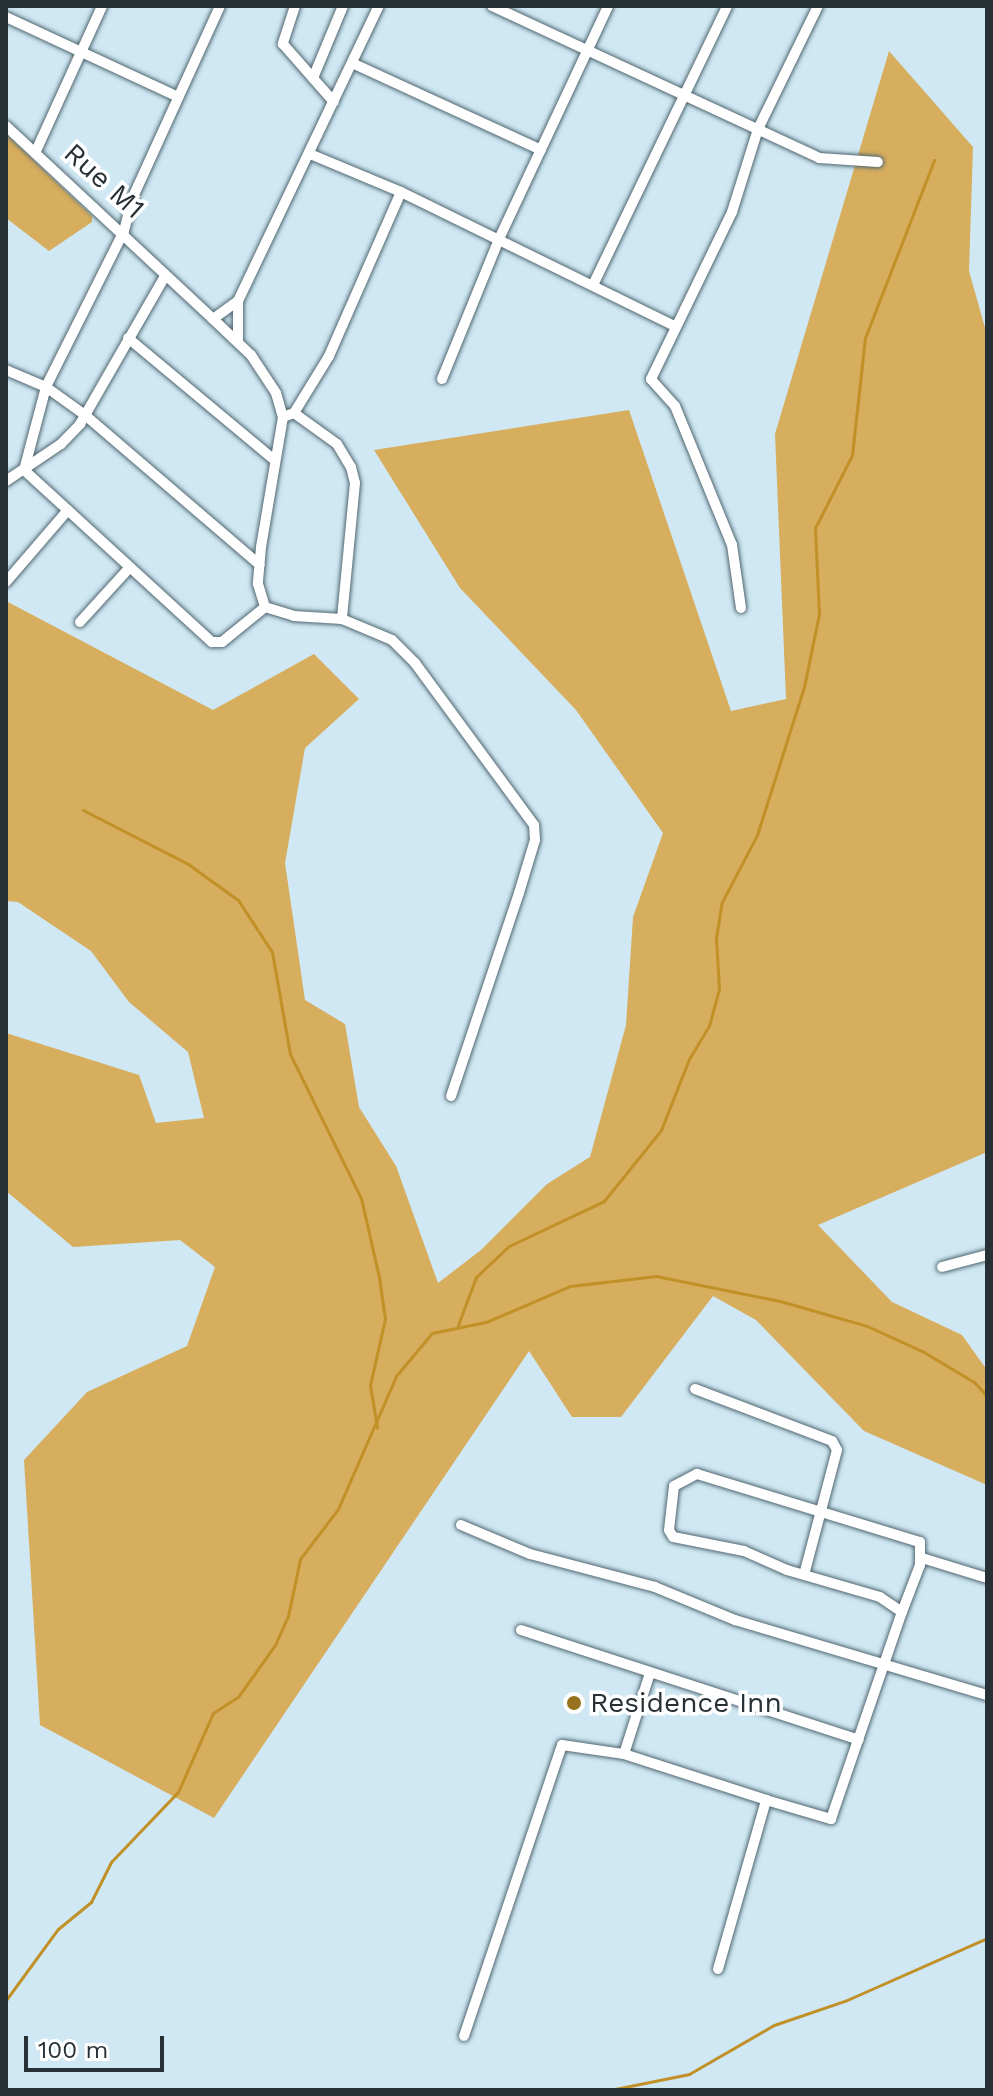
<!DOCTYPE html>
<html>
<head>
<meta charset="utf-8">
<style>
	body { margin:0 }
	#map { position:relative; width:993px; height:2096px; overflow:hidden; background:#cfe8f3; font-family:"Work Sans",sans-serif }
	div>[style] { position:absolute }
	.green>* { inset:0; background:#d7ad5e }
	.stream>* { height:3px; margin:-1.5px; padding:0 1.5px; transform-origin:1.5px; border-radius:1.5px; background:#c19128 }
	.roads { filter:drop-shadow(0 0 2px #516771) drop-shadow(0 0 2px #516771) }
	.minor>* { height:10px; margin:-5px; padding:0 5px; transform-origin:5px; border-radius:5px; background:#fff }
	.dots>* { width:22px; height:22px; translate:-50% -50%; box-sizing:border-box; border:4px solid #fff; border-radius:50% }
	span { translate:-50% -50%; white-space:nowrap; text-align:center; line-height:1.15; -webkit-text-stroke:7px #fff; paint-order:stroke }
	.street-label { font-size:28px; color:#273135 }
	.poi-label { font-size:28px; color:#273135 }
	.left { translate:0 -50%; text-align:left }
	.frame { position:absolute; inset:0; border:8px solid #273135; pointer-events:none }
	.scale { position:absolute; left:24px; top:2036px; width:140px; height:36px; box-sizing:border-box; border:4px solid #273135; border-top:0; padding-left:10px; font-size:24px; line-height:28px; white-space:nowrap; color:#273135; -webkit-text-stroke:6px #fff; paint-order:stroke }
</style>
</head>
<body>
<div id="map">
	<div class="green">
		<i style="clip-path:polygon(889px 51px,973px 147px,969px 271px,987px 335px,987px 1152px,818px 1225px,892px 1302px,962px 1335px,987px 1370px,987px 1485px,864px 1431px,756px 1320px,713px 1296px,621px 1417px,572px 1417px,529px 1351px,214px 1818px,40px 1725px,24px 1460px,87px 1392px,187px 1346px,215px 1267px,180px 1240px,73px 1247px,6px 1191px,6px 1033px,139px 1075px,156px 1123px,204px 1118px,188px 1052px,129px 1002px,91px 951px,18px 902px,6px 901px,6px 601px,213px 710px,314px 654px,359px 699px,305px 748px,285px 863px,305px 1000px,345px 1024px,359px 1107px,396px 1166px,438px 1283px,481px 1250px,547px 1184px,590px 1157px,626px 1025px,633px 917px,663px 833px,576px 710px,460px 588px,374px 450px,629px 410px,731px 711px,786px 699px,775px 434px)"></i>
		<i style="clip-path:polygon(6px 134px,92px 216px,92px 222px,49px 251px,6px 218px)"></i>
	</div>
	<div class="stream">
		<i style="left:83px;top:810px;width:118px;rotate:27.2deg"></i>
		<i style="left:188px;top:864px;width:62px;rotate:35.8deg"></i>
		<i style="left:238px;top:900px;width:62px;rotate:56.8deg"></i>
		<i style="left:272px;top:952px;width:104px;rotate:80deg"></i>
		<i style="left:290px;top:1054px;width:161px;rotate:63.8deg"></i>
		<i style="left:361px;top:1198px;width:81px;rotate:77.2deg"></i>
		<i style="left:379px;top:1277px;width:42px;rotate:81.9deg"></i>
		<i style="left:385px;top:1319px;width:68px;rotate:102.8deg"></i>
		<i style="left:370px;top:1385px;width:43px;rotate:80.5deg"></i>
		<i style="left:458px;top:1325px;width:51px;rotate:-69.4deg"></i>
		<i style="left:476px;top:1277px;width:45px;rotate:-43.2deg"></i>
		<i style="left:509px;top:1246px;width:105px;rotate:-25.3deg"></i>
		<i style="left:604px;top:1201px;width:91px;rotate:-51.2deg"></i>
		<i style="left:661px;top:1130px;width:76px;rotate:-68.5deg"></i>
		<i style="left:689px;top:1059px;width:39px;rotate:-59deg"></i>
		<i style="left:709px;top:1026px;width:38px;rotate:-75deg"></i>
		<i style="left:719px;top:989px;width:51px;rotate:-93.4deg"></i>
		<i style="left:716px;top:938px;width:36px;rotate:-81deg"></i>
		<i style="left:722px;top:902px;width:76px;rotate:-62.4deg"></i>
		<i style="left:757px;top:835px;width:155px;rotate:-72.4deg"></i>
		<i style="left:804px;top:687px;width:75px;rotate:-78.4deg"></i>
		<i style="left:819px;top:614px;width:86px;rotate:-92.7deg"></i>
		<i style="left:815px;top:528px;width:82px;rotate:-63.1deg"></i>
		<i style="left:852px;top:455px;width:118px;rotate:-83.7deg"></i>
		<i style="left:865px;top:338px;width:191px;rotate:-68.8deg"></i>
		<i style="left:6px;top:2000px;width:88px;rotate:-53.8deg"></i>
		<i style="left:58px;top:1929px;width:43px;rotate:-39.3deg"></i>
		<i style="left:91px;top:1902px;width:45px;rotate:-63.4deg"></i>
		<i style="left:111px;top:1862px;width:97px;rotate:-46.3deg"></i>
		<i style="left:178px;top:1792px;width:86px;rotate:-66.1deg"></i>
		<i style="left:213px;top:1713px;width:30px;rotate:-33deg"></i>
		<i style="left:238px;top:1697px;width:64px;rotate:-54.6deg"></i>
		<i style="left:275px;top:1645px;width:32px;rotate:-66deg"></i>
		<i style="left:288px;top:1616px;width:58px;rotate:-78.1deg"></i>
		<i style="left:300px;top:1559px;width:63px;rotate:-52.8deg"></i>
		<i style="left:338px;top:1509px;width:145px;rotate:-66.4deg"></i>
		<i style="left:396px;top:1376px;width:56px;rotate:-50.1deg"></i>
		<i style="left:432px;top:1333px;width:55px;rotate:-11.5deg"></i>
		<i style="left:486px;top:1322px;width:91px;rotate:-23.2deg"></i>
		<i style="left:570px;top:1286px;width:87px;rotate:-6.6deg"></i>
		<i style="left:656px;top:1276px;width:126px;rotate:11.4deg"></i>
		<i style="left:780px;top:1301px;width:91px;rotate:16deg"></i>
		<i style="left:867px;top:1326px;width:60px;rotate:24.4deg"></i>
		<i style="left:922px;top:1351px;width:61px;rotate:30.8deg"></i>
		<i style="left:974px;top:1382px;width:19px;rotate:47deg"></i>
		<i style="left:610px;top:2090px;width:81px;rotate:-11.4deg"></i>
		<i style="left:689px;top:2074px;width:98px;rotate:-30deg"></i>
		<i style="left:774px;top:2025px;width:77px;rotate:-18.9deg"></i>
		<i style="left:847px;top:2000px;width:153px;rotate:-23.9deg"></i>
	</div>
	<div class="roads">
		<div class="minor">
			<i style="left:220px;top:6px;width:210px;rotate:114.5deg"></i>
			<i style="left:133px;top:197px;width:35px;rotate:105deg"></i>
			<i style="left:124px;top:231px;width:174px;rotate:116.6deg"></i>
			<i style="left:46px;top:387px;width:86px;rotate:104.8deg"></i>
			<i style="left:24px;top:470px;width:255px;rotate:42.5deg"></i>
			<i style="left:212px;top:642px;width:10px"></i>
			<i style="left:222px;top:642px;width:55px;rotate:-39.1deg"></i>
			<i style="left:295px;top:6px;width:40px;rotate:108deg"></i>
			<i style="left:283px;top:44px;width:77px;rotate:48.7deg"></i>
			<i style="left:492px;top:6px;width:361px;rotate:24.9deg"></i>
			<i style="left:819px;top:158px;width:59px;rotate:3.9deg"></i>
			<i style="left:6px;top:17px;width:190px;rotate:24.9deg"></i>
			<i style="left:352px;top:63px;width:208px;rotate:24.7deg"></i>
			<i style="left:313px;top:78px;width:78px;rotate:-67.4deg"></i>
			<i style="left:6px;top:126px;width:283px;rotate:43deg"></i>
			<i style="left:213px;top:319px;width:31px;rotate:-36deg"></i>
			<i style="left:238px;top:301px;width:327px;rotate:-64.5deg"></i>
			<i style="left:36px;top:151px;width:159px;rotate:-65.5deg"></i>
			<i style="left:310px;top:154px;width:99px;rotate:22.7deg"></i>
			<i style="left:401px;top:192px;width:306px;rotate:26.1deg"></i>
			<i style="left:593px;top:285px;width:310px;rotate:-64.3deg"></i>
			<i style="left:213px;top:319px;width:52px;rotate:43.5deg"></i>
			<i style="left:251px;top:355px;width:45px;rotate:56.7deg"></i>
			<i style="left:276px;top:393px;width:25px;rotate:74deg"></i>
			<i style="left:283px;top:417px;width:132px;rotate:99.6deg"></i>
			<i style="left:261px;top:547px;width:37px;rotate:95deg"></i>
			<i style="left:258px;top:584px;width:24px;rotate:73deg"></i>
			<i style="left:265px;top:607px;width:30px;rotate:17deg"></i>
			<i style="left:294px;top:616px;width:48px;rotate:3.6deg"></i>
			<i style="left:342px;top:619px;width:54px;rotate:22.8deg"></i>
			<i style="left:392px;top:640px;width:33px;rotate:45deg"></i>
			<i style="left:415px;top:663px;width:201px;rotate:53.7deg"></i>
			<i style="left:534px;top:825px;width:15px;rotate:86deg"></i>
			<i style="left:535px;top:840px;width:55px;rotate:106.8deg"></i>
			<i style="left:519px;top:893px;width:214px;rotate:108.5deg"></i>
			<i style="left:128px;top:338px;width:189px;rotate:39.8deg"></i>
			<i style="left:238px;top:341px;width:40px;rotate:-90deg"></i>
			<i style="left:6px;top:370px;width:43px;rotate:23deg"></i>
			<i style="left:46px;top:387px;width:48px;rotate:35.7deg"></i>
			<i style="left:85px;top:415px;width:230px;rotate:40.6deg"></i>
			<i style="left:442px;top:379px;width:151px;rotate:-67.8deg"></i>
			<i style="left:499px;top:239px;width:257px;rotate:-64.9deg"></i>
			<i style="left:294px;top:413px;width:53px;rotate:35.8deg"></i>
			<i style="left:337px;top:444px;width:27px;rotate:59deg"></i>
			<i style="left:351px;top:467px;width:16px;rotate:76deg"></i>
			<i style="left:355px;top:483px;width:137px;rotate:95.5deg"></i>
			<i style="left:283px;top:417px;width:12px;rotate:-20deg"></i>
			<i style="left:294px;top:413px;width:67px;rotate:-58.4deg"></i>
			<i style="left:329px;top:356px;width:179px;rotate:-66.3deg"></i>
			<i style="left:6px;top:481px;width:66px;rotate:-33.9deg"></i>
			<i style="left:61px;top:444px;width:28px;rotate:-46deg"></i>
			<i style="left:80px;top:424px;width:171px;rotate:-60.1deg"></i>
			<i style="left:6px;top:582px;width:95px;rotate:-49.3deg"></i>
			<i style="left:741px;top:608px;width:64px;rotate:-98.1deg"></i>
			<i style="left:732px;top:545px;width:150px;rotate:-112.3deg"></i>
			<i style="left:675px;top:406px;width:36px;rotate:-132deg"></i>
			<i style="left:651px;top:379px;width:186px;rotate:-64.1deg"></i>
			<i style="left:732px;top:212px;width:87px;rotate:-72.6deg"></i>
			<i style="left:758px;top:129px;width:137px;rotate:-64deg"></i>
			<i style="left:80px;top:622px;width:74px;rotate:-47.7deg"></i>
			<i style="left:942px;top:1267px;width:47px;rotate:-14.9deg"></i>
			<i style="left:695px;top:1389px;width:147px;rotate:20.8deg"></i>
			<i style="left:832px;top:1441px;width:10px;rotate:61deg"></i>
			<i style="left:837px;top:1450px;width:125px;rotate:104.8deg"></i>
			<i style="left:697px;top:1474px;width:233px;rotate:17deg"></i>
			<i style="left:920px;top:1542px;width:23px;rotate:90deg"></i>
			<i style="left:920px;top:1565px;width:50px;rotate:111deg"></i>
			<i style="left:902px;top:1612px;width:27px;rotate:-146deg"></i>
			<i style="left:880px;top:1597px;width:97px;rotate:-163.8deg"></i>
			<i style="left:787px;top:1570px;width:47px;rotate:-156.2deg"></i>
			<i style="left:744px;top:1551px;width:72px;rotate:-168.8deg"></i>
			<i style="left:673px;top:1537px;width:8px;rotate:-120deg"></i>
			<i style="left:669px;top:1530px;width:44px;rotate:-83.5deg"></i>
			<i style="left:674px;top:1486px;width:26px;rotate:-28deg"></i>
			<i style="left:461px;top:1525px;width:75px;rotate:22.8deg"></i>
			<i style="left:530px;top:1554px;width:129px;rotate:14.8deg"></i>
			<i style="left:655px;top:1587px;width:87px;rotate:22.4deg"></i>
			<i style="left:735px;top:1620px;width:263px;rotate:16.6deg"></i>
			<i style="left:922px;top:1558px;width:68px;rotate:17.1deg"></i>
			<i style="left:521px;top:1630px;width:355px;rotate:18deg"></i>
			<i style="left:624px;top:1754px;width:149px;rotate:17.9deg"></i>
			<i style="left:718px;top:1969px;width:176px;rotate:-74.1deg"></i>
			<i style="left:766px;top:1800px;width:68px;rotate:16.3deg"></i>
			<i style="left:831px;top:1819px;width:219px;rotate:-71.1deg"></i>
			<i style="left:464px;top:2036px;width:307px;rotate:-71.4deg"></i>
			<i style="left:562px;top:1745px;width:63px;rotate:8.3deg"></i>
			<i style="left:624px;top:1754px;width:85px;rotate:-72.2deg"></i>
		</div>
	</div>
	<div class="dots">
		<i style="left:574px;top:1703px;background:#98711c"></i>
	</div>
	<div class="street-label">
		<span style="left:104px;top:181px;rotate:42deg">Rue M1</span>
	</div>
	<div class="poi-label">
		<span class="left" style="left:590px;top:1703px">Residence Inn</span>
	</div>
	<div class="frame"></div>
	<div class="scale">100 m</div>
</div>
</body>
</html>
